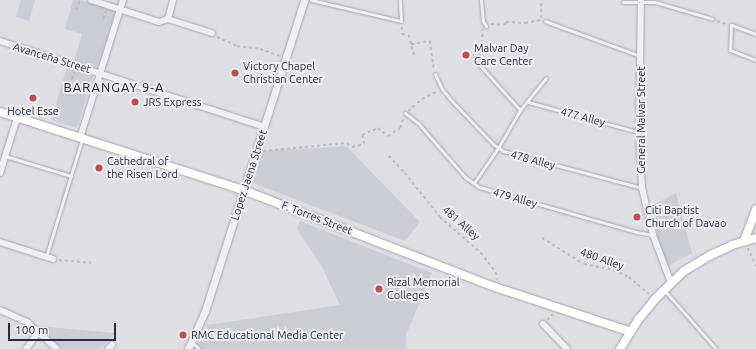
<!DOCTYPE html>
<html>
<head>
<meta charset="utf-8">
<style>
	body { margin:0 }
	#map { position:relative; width:756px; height:349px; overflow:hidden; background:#dddfe5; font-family:Ubuntu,sans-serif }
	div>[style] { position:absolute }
	.built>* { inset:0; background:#cbced6 }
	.path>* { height:1.5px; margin-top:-0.75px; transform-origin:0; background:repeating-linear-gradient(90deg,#bbbdc4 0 3px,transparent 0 6px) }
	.roads { filter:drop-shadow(0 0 1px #a3a6ae) drop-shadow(0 0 1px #a3a6ae) }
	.service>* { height:3px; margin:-1.5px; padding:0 1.5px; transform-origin:1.5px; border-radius:1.5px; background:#eff0f4 }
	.minor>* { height:6px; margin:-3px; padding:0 3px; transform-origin:3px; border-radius:3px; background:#eff0f4 }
	.tertiary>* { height:7px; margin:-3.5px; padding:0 3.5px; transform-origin:3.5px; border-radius:3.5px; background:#eff0f4 }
	.secondary>* { height:8px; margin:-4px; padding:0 4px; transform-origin:4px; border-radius:4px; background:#fff }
	.dots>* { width:11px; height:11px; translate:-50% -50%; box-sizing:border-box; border:2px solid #eceef3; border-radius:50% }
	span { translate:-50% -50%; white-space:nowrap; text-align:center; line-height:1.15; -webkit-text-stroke:4px #eceef3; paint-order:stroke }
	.poi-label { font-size:11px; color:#282c3a }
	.left { translate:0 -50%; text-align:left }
	.street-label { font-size:11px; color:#282c3a }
	.quarter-label { font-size:13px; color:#1a1d2b; letter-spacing:1px }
	.scale { position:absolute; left:8px; top:323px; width:108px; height:18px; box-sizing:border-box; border:2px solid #282c3a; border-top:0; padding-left:5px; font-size:12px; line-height:14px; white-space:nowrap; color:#282c3a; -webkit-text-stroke:3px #eceef3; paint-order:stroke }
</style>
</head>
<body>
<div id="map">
	<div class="built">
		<i style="clip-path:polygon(21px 0,35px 0,29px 21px,16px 17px)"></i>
		<i style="clip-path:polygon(73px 0,81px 0,115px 11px,97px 68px,74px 61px,82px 34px,65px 29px)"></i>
		<i style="clip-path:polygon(67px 67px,93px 75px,77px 128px,51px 120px)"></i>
		<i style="clip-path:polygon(346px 146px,420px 222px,405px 241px,253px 183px,263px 151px)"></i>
		<i style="clip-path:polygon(676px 193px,692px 253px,668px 266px,648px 207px)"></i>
		<i style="clip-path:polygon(300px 221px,432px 273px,406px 335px,406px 349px,194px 349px,207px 325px,340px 305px,321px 265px,297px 229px)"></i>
		<i style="clip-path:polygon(38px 326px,115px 333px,100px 349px,62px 349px)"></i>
	</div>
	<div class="path">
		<i style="left:76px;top:10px;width:11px;rotate:-68deg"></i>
		<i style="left:541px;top:18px;width:18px;rotate:-90deg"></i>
		<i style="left:103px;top:19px;width:9px;rotate:-69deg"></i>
		<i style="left:717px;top:21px;width:9px;rotate:18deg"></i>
		<i style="left:491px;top:24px;width:13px;rotate:4deg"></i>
		<i style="left:504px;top:25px;width:4px;rotate:-56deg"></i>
		<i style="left:506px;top:22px;width:19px;rotate:3deg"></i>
		<i style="left:525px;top:23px;width:16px;rotate:-11deg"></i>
		<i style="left:402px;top:27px;width:7px;rotate:90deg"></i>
		<i style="left:402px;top:34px;width:7px;rotate:8deg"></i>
		<i style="left:409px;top:35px;width:21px;rotate:76deg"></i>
		<i style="left:217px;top:37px;width:22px;rotate:24deg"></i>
		<i style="left:237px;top:46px;width:23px;rotate:7deg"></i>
		<i style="left:260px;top:49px;width:21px;rotate:19deg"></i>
		<i style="left:482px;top:43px;width:14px;rotate:-90deg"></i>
		<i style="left:411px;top:44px;width:19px;rotate:-9deg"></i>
		<i style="left:430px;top:41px;width:29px;rotate:82deg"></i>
		<i style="left:70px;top:85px;width:14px;rotate:-73deg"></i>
		<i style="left:408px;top:111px;width:18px;rotate:-41deg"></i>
		<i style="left:422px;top:99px;width:18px;rotate:-27deg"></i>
		<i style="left:263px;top:151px;width:84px;rotate:-5.4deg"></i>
		<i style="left:347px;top:143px;width:6px;rotate:39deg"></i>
		<i style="left:352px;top:147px;width:12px;rotate:-14deg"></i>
		<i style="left:364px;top:144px;width:9px;rotate:-103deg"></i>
		<i style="left:362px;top:135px;width:17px;rotate:-24deg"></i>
		<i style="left:378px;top:128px;width:13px;rotate:39deg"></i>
		<i style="left:388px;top:136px;width:14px;rotate:-34deg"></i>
		<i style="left:400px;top:128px;width:9px;rotate:-72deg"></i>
		<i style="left:389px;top:156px;width:23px;rotate:47deg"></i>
		<i style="left:405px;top:173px;width:56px;rotate:51.5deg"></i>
		<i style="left:440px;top:217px;width:55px;rotate:41.3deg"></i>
		<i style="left:481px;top:253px;width:24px;rotate:52deg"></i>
		<i style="left:496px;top:272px;width:8px;rotate:83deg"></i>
		<i style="left:542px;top:238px;width:49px;rotate:31.8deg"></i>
		<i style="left:584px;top:264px;width:31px;rotate:11deg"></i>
		<i style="left:614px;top:270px;width:17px;rotate:25deg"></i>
		<i style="left:629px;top:277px;width:26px;rotate:40deg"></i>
		<i style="left:748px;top:248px;width:20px;rotate:66deg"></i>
		<i style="left:59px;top:260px;width:32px;rotate:5deg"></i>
		<i style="left:547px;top:320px;width:8px;rotate:-45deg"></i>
	</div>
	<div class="roads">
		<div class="service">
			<i style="left:311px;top:0;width:92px;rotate:13.1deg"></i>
			<i style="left:401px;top:21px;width:21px;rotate:-93deg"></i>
			<i style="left:481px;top:0;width:21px;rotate:85deg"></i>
			<i style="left:483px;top:21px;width:6px;rotate:59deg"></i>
			<i style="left:623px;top:2px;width:32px"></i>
			<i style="left:655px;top:2px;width:60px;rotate:16.3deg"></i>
			<i style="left:545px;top:21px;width:101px;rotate:20.2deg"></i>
			<i style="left:756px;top:34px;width:27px;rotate:-160deg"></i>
			<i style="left:731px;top:25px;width:25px;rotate:92deg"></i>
			<i style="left:730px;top:50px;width:28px;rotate:21deg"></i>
			<i style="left:482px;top:47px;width:10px;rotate:135deg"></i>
			<i style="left:475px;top:54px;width:8px;rotate:76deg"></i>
			<i style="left:477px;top:62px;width:64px;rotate:48.1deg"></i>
			<i style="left:435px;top:74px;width:17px;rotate:65deg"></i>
			<i style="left:442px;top:89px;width:13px;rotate:51deg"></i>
			<i style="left:450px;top:99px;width:62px;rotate:46.3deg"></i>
			<i style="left:493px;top:144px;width:12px;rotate:35deg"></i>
			<i style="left:503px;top:151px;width:144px;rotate:14.9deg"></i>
			<i style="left:528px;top:102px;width:114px;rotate:15.3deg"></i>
			<i style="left:405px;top:113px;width:16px;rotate:38deg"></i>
			<i style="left:418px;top:123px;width:72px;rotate:49deg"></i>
			<i style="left:465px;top:177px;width:17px;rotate:36deg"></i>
			<i style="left:479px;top:187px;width:163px;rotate:16deg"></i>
			<i style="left:636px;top:232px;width:17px;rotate:10deg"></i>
			<i style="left:5px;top:156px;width:69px;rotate:16.9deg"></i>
			<i style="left:474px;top:183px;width:42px;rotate:-55.6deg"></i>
			<i style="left:498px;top:148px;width:44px;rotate:-59.9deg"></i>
			<i style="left:520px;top:110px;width:41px;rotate:-50.9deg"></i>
			<i style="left:46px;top:257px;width:123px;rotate:-73deg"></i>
			<i style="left:665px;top:291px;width:77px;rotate:48.7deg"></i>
			<i style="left:192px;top:342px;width:10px;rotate:45deg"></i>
		</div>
		<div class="minor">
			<i style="left:91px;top:0;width:71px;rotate:17.9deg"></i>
			<i style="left:159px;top:22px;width:9px;rotate:-18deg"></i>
			<i style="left:641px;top:0;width:132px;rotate:90.9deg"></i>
			<i style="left:639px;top:132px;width:56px;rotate:86.9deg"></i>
			<i style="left:642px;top:188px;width:48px;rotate:76.8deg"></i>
			<i style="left:653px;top:235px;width:51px;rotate:69.4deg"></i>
			<i style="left:168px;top:19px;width:46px;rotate:17.7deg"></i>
			<i style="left:168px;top:19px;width:20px;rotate:-75deg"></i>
			<i style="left:0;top:41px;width:278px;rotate:18deg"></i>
			<i style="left:80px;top:138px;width:145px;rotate:-72.7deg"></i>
			<i style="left:0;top:173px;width:58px;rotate:-72.8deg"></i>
			<i style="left:0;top:242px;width:56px;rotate:17.8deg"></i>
			<i style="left:0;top:310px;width:30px;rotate:24deg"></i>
			<i style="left:27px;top:322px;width:40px;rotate:42deg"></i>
			<i style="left:543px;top:324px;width:35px;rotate:46deg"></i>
			<i style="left:26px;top:349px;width:21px;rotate:-53deg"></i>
			<i style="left:108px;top:349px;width:6px;rotate:-45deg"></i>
		</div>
		<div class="tertiary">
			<i style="left:188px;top:349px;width:42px;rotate:-65.9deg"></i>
			<i style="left:205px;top:311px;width:326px;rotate:-72.3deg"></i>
		</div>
		<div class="secondary">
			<i style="left:0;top:112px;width:255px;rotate:17.8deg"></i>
			<i style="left:243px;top:190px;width:270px;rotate:21.1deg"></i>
			<i style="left:495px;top:287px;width:143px;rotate:18.3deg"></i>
			<i style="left:744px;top:241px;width:34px;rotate:-69deg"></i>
			<i style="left:620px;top:349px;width:36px;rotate:-58deg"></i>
			<i style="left:639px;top:319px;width:26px;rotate:-51deg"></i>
			<i style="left:655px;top:299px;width:40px;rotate:-44deg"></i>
			<i style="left:684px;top:271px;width:31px;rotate:-31deg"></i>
			<i style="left:711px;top:255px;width:23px;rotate:-25deg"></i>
			<i style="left:732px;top:245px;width:25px;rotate:-16deg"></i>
		</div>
	</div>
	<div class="dots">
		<i style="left:466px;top:55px;background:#bf4f4d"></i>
		<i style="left:235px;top:73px;background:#bf4f4d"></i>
		<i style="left:33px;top:98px;background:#bf4f4d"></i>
		<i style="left:135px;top:102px;background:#bf4f4d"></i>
		<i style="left:99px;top:168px;background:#bf4f4d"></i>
		<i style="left:637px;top:217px;background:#bf4f4d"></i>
		<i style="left:379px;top:289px;background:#bf4f4d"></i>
		<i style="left:183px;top:335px;background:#bf4f4d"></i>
	</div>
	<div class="poi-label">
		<span class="left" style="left:474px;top:55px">Malvar Day<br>Care Center</span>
		<span class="left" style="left:243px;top:73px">Victory Chapel<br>Christian Center</span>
		<span class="left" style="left:143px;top:102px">JRS Express</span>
		<span style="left:33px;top:111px">Hotel Esse</span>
		<span class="left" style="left:107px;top:168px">Cathedral of<br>the Risen Lord</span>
		<span class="left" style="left:645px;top:217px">Citi Baptist<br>Church of Davao</span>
		<span class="left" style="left:387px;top:289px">Rizal Memorial<br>Colleges</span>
		<span class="left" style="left:191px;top:335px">RMC Educational Media Center</span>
	</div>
	<div class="street-label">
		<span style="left:52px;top:58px;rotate:17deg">Avanceña Street</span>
		<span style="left:583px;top:117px;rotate:15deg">477 Alley</span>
		<span style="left:641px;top:120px;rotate:-90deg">General Malvar Street</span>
		<span style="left:533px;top:160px;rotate:15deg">478 Alley</span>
		<span style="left:249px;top:175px;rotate:-72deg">Lopez Jaena Street</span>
		<span style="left:515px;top:198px;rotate:16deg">479 Alley</span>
		<span style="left:317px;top:218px;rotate:21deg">F. Torres Street</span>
		<span style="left:461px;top:223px;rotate:41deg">481 Alley</span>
		<span style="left:602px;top:259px;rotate:19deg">480 Alley</span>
	</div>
	<div class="quarter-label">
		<span style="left:114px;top:87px">BARANGAY 9-A</span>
	</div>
	<div class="scale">100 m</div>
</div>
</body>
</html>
